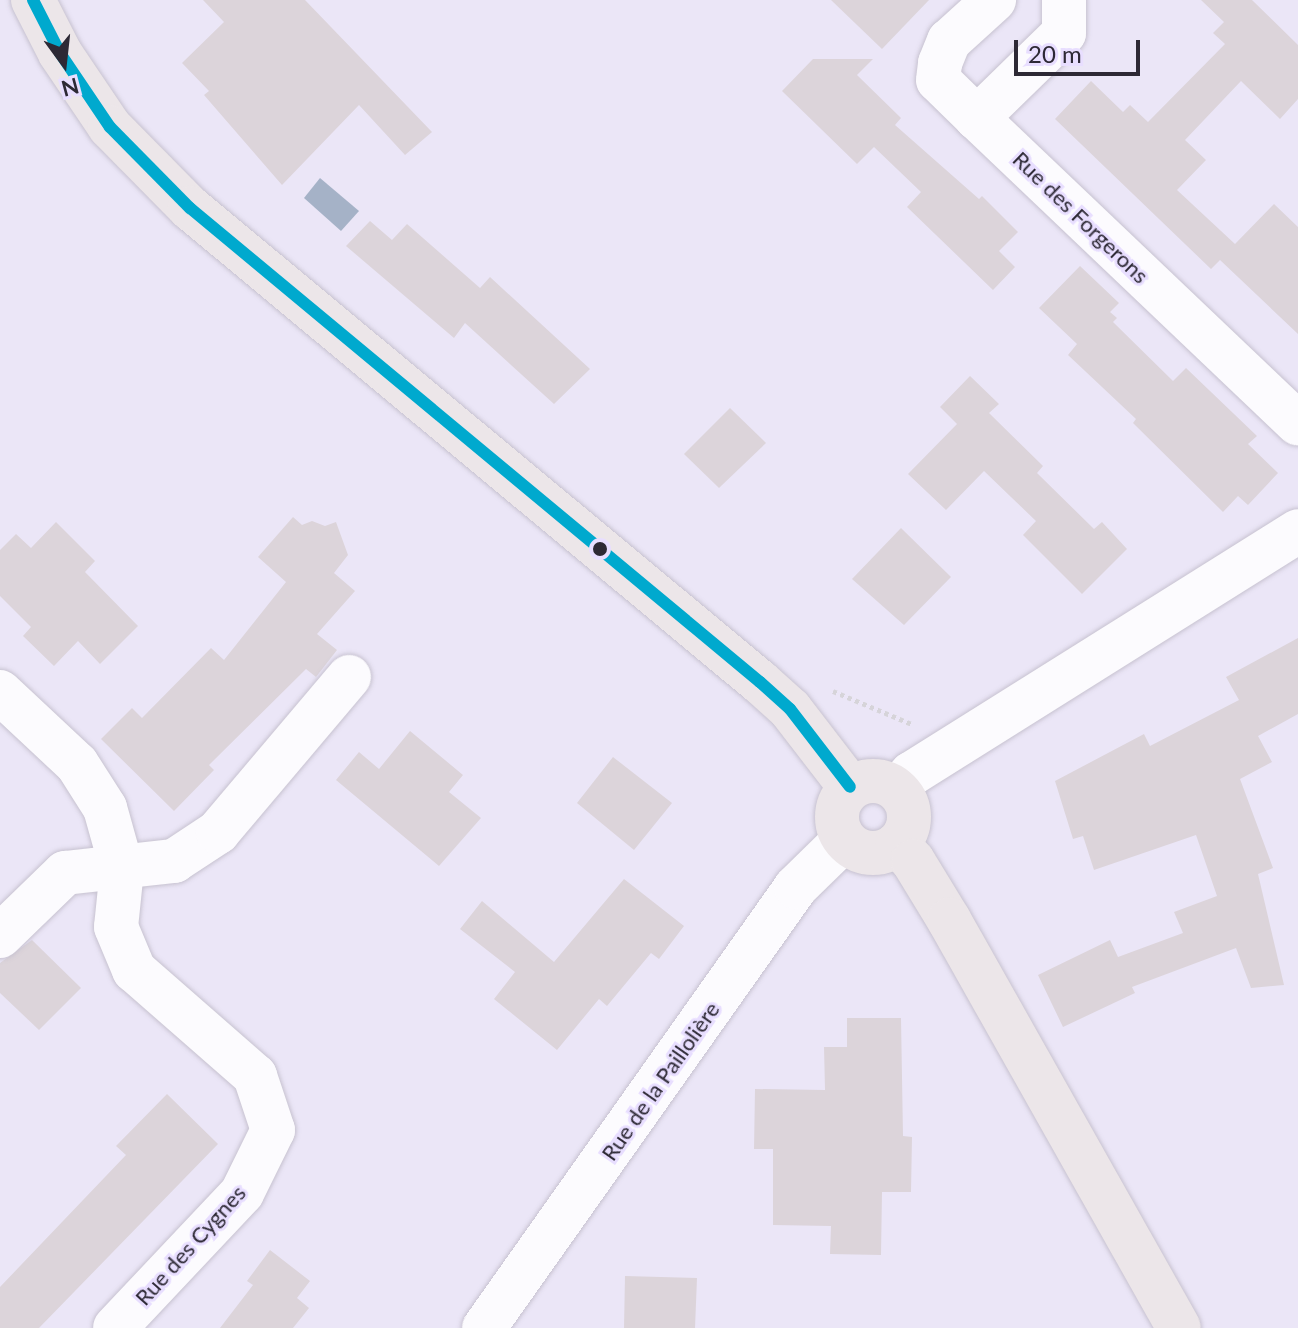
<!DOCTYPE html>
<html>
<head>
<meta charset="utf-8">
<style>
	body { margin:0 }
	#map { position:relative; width:1298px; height:1328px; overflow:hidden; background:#ebe6f7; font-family:Lato,sans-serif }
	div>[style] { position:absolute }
	.water>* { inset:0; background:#a5b2c7 }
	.building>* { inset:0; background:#dcd4da }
	.path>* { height:5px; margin-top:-2.5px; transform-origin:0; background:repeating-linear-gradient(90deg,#d6d4d9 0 4px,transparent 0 8px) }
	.roads { filter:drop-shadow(0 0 2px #c7c2d0) drop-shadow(0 0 2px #c7c2d0) }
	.minor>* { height:44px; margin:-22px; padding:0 22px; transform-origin:22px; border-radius:22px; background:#fcfbfe }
	.major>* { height:44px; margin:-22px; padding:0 22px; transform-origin:22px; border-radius:22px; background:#ece6e9 }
	.major>.ring { margin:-22px; padding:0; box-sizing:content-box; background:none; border:44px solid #ece6e9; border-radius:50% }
	.bus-1>* { height:12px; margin:-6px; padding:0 6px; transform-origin:6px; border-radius:6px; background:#00a9ce }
	.dots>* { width:22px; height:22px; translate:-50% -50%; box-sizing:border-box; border:4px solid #e8deff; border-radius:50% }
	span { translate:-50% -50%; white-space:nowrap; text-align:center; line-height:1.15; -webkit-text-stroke:6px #e8deff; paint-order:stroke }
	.street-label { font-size:22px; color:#2d2935 }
	.north { position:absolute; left:24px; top:24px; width:80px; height:80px; -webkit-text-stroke:6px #e8deff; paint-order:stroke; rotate:165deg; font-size:22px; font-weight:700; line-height:32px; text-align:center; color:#2d2935 }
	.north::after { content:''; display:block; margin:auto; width:28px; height:36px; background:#2d2935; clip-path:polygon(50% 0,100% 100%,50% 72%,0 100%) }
	.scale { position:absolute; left:1014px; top:40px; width:126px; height:36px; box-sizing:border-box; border:4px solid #2d2935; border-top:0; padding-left:10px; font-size:24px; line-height:28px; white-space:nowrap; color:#2d2935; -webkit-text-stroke:6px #e8deff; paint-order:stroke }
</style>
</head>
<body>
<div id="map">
	<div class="water">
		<i style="clip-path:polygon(320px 178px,359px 211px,341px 231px,304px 198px)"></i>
	</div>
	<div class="building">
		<i style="clip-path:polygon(203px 0,305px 0,432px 132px,405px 155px,359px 105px,282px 185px,204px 95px,209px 91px,182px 63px,224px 22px)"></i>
		<i style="clip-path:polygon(831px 0,929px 0,882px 49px)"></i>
		<i style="clip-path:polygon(1201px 0,1252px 0,1298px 45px,1298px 99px,1280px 119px,1241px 81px,1185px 140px,1206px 160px,1177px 190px,1235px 244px,1274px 204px,1298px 227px,1298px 334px,1220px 260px,1211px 269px,1055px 119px,1091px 81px,1123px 112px,1130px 105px,1148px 122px,1225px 44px,1213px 33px,1224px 22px)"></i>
		<i style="clip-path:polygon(813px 59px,873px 59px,857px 75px,901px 118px,895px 125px,979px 199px,982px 196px,1018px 232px,999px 251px,1015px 267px,993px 290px,907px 207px,921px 192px,874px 147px,857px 164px,782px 91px)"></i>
		<i style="clip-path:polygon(370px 221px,392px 240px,407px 224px,480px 288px,490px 277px,590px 369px,554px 404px,465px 323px,454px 338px,346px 246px)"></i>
		<i style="clip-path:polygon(1080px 266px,1119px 303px,1110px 312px,1117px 318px,1113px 322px,1173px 381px,1186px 368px,1257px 436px,1248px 444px,1278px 473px,1248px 505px,1238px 496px,1223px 512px,1133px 423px,1136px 419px,1068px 355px,1077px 344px,1039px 308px)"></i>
		<i style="clip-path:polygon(970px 376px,999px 404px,989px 413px,1043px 466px,1037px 473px,1094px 529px,1102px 522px,1127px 549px,1082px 594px,1023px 535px,1036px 521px,984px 471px,946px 510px,908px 474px,957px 424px,940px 407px)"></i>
		<i style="clip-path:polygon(730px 408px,766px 443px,719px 488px,684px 454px)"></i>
		<i style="clip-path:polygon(293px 517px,302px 525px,312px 521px,325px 526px,336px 522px,348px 555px,334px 573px,355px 591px,317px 634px,337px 650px,316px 677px,306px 669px,209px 765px,214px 770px,174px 811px,101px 739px,132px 708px,142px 718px,211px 648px,224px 660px,286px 582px,258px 557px)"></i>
		<i style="clip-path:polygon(56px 522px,95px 561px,85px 572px,138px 626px,100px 664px,78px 641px,54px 666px,23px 636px,31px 627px,0 596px,0 550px,16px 534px,31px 548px)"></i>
		<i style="clip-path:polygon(901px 528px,951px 577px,904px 625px,852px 579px)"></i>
		<i style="clip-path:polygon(1298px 638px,1298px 714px,1258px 736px,1272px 762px,1240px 779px,1273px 868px,1258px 874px,1284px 985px,1251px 988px,1236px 948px,1132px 987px,1135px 993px,1063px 1027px,1038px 975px,1110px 940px,1118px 957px,1183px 933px,1174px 912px,1217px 896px,1196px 835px,1094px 870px,1083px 836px,1073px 839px,1055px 781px,1144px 734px,1150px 746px,1239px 700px,1226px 677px)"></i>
		<i style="clip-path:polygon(410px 731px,463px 775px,449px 792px,481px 818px,439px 866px,336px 780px,359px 752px,379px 769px)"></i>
		<i style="clip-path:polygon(613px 757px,672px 803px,634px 850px,577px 803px)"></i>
		<i style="clip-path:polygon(624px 879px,684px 926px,659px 959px,651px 953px,607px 1006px,599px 999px,557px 1050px,494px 999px,515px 972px,460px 929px,482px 901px,554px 962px)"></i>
		<i style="clip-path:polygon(32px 940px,81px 988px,39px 1030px,0 993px,0 963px)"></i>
		<i style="clip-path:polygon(847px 1018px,901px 1018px,903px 1136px,912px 1137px,911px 1192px,882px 1192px,881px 1255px,830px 1254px,831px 1226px,773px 1225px,773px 1149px,754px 1149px,755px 1089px,825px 1090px,824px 1047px,847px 1047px)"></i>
		<i style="clip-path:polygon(167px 1094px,218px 1144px,39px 1328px,0 1328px,0 1287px,126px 1155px,116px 1146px)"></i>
		<i style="clip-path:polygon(270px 1250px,310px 1281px,297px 1298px,309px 1308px,293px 1328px,220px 1328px,253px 1285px,247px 1281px)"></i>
		<i style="clip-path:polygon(625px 1276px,697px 1278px,695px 1328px,624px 1328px)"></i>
	</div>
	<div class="path">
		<i style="left:833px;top:691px;width:86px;rotate:22.7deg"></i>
	</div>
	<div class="roads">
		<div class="minor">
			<i style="left:1064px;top:0;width:33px;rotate:90deg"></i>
			<i style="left:1064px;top:33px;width:122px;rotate:135.7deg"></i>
			<i style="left:977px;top:118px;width:443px;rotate:43.6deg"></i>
			<i style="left:977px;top:118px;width:54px;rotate:-135.7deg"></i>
			<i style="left:938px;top:80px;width:17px;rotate:-83deg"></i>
			<i style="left:940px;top:63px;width:24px;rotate:-68deg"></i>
			<i style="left:949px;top:41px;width:61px;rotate:-42.3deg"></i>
			<i style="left:0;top:692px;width:105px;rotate:43.1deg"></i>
			<i style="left:77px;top:764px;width:52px;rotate:57.5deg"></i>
			<i style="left:105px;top:808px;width:63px;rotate:74.4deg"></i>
			<i style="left:122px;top:869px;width:58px;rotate:95.9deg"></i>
			<i style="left:116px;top:927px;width:47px;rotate:67.3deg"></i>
			<i style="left:134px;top:970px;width:161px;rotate:41.2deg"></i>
			<i style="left:255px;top:1076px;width:57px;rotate:71.6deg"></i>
			<i style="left:273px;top:1130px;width:70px;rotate:116.2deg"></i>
			<i style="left:242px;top:1193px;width:185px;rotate:133.3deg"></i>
			<i style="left:897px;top:789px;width:21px;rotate:-47deg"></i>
			<i style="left:911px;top:774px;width:457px;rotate:-32.1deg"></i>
			<i style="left:0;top:936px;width:91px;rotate:-44.1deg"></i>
			<i style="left:65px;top:873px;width:110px;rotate:-6.3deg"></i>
			<i style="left:174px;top:861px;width:53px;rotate:-33.4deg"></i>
			<i style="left:218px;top:832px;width:203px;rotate:-49.8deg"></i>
			<i style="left:484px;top:1328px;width:540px;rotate:-54.72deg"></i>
			<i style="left:796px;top:887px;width:67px;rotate:-44.4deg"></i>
		</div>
		<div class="major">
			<i style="left:33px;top:0;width:59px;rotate:63deg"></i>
			<i style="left:60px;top:53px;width:89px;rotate:56deg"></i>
			<i style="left:110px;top:127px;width:114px;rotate:45.4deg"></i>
			<i style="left:190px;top:208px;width:741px;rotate:39.75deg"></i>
			<i style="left:760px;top:682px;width:40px;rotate:42deg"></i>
			<i style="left:790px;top:709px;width:98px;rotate:52.4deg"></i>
			<i class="ring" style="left:837px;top:781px;width:28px;height:28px"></i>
			<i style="left:897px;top:844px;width:23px;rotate:47deg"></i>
			<i style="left:913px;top:861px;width:69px;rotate:58.6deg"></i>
			<i style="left:949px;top:920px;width:468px;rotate:60.6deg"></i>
		</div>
	</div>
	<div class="bus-1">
		<i style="left:33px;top:0;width:59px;rotate:63deg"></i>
		<i style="left:60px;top:53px;width:89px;rotate:56deg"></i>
		<i style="left:110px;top:127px;width:114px;rotate:45.4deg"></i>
		<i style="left:190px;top:208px;width:741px;rotate:39.75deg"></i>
		<i style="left:760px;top:682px;width:40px;rotate:42deg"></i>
		<i style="left:790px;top:709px;width:98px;rotate:52.4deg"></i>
	</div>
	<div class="dots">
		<i style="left:600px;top:549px;background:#2d2935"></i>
	</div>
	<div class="street-label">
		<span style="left:1081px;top:217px;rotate:44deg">Rue des Forgerons</span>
		<span style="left:660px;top:1081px;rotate:-55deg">Rue de la Paillolière</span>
		<span style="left:190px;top:1245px;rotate:-48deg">Rue des Cygnes</span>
	</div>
	<div class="north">N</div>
	<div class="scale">20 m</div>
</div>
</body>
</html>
